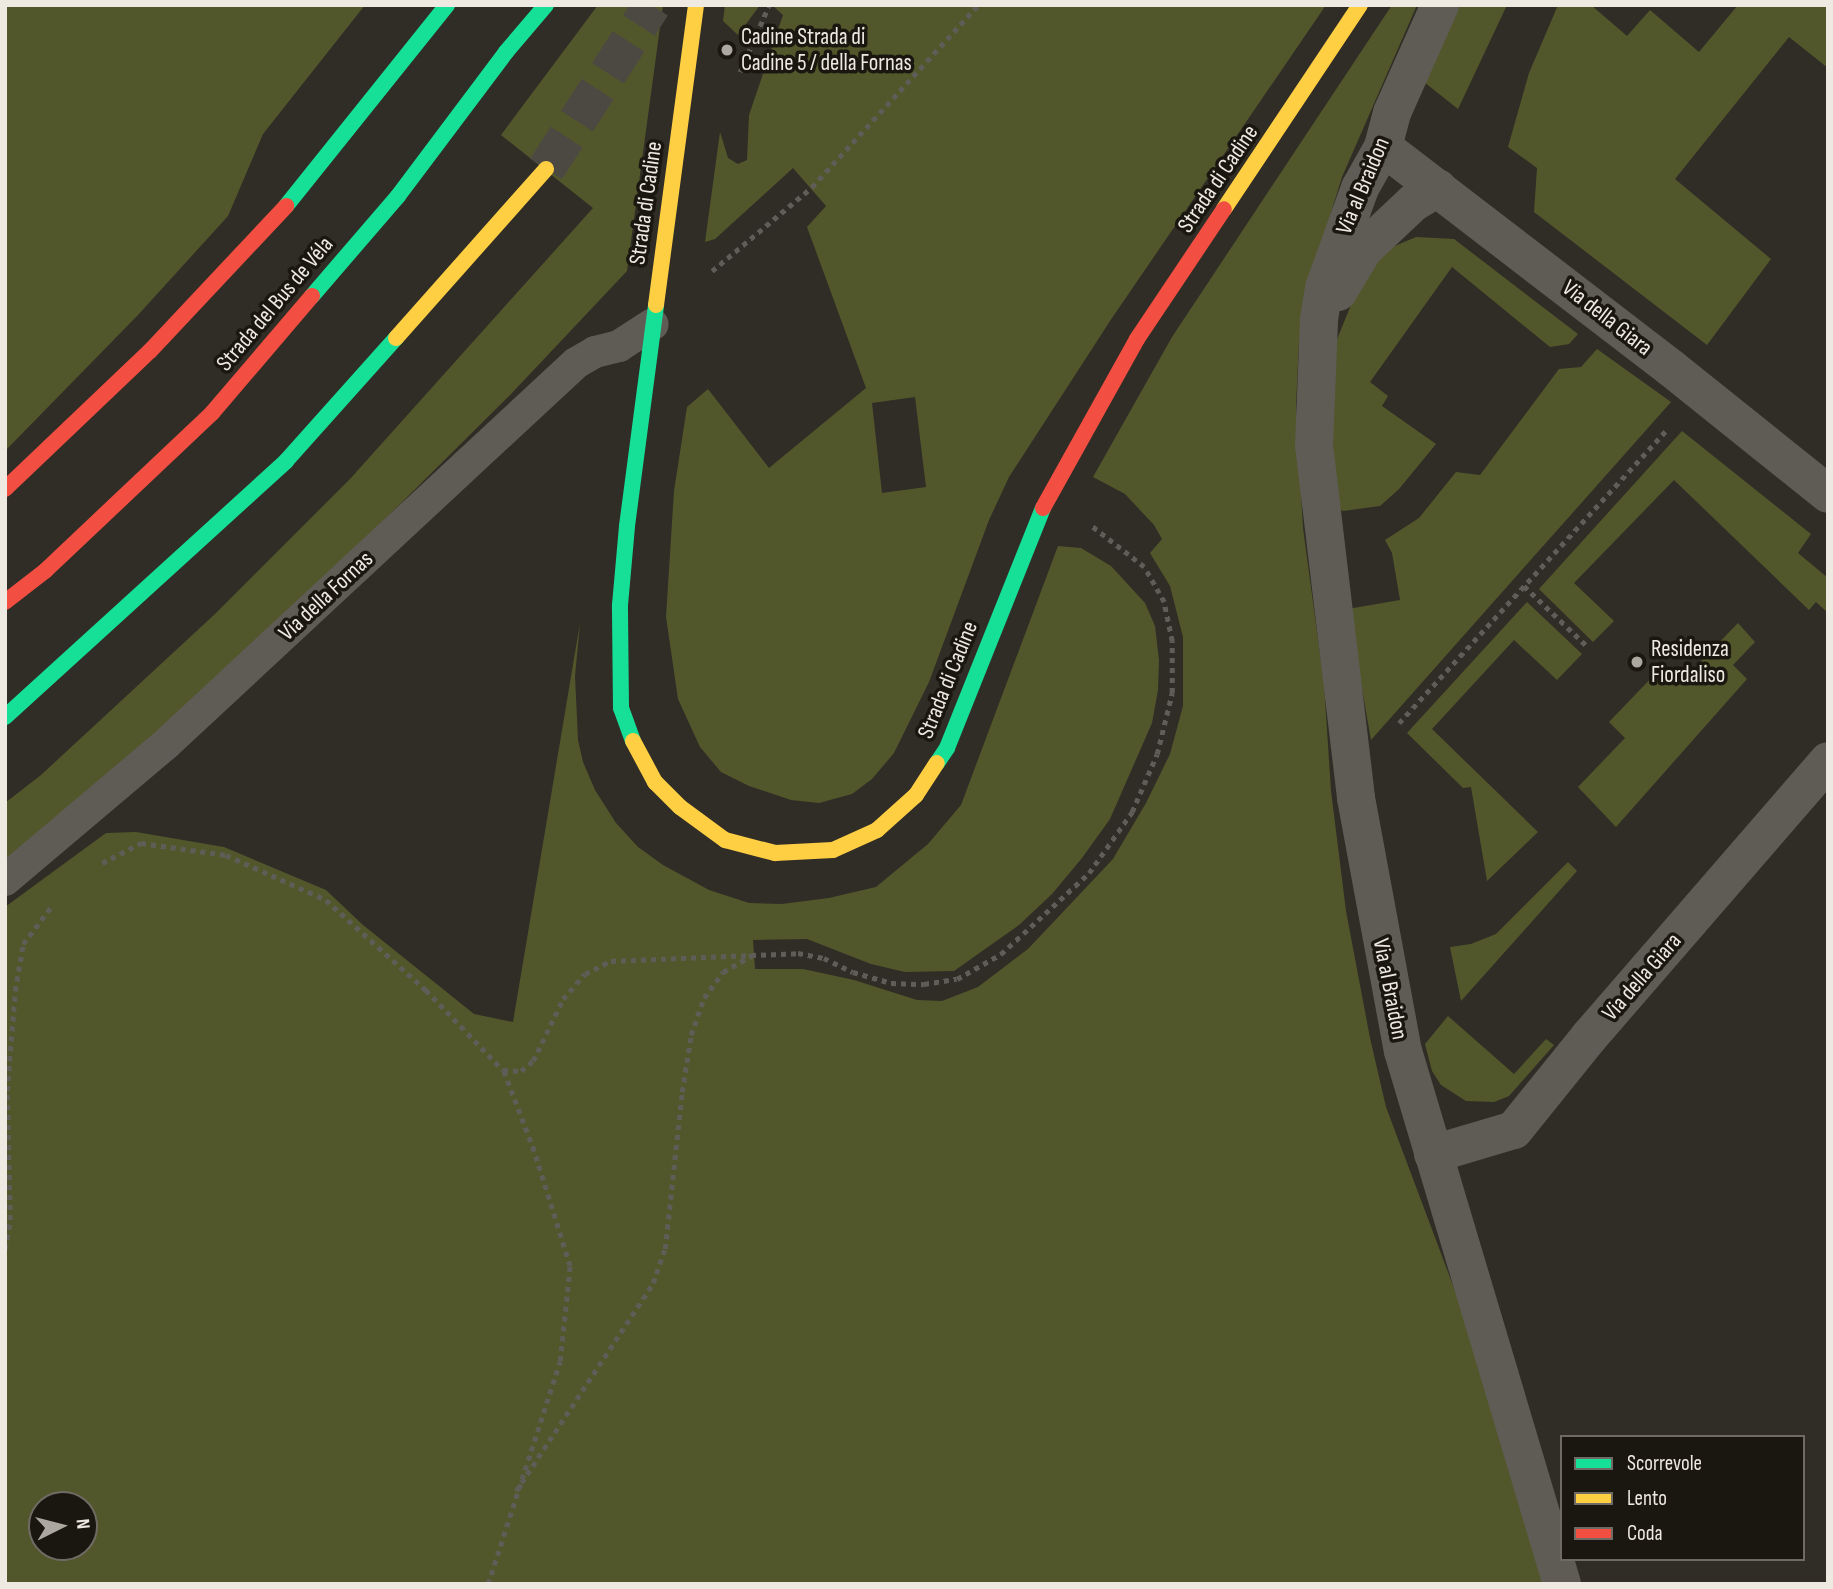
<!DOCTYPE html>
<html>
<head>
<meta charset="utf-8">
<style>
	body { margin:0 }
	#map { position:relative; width:1833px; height:1589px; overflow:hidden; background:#302d26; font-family:"Sofia Sans Condensed",sans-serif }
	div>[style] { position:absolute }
	.green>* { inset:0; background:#52572b }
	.highway-tunnel>* { height:38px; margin-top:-19px; transform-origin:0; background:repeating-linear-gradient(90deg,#4c4942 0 38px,transparent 0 57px) }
	.path>* { height:4.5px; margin-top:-2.25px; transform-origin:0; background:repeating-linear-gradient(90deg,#5e5d57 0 5px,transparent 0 10px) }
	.lane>* { height:32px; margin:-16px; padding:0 16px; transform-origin:16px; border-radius:16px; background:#5f5c56 }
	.street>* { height:38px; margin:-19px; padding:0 19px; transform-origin:19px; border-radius:19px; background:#5f5c56 }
	.fast>* { height:16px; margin:-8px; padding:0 8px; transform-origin:8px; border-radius:8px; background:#16e098 }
	.slow>* { height:16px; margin:-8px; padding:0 8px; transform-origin:8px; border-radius:8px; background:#ffcf43 }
	.jam>* { height:16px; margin:-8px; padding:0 8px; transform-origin:8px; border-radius:8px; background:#f24e42 }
	.dots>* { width:19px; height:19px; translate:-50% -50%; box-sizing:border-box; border:4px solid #1a1711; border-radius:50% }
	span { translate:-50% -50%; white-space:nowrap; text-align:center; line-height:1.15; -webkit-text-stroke:7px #1a1711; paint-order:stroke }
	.poi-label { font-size:23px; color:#eeeae1 }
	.left { translate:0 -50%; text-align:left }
	.street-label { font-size:23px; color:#eeeae1 }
	.frame { position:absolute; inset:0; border:7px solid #eeeae1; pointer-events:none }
	.legend { position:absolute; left:1560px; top:1435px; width:245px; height:126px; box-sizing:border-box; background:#1a1711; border:2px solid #6f6b64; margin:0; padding:9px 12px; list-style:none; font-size:21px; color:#eeeae1 }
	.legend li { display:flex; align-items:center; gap:14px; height:35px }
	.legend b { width:35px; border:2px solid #6f6b64 }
	.north { position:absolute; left:28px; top:1491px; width:70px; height:70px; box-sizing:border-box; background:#1a1711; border:2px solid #6f6b64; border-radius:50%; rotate:84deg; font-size:19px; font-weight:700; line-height:28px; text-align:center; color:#eeeae1 }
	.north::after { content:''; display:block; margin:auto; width:24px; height:32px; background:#aca8a0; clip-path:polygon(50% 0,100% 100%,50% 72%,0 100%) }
</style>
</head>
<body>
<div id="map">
	<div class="green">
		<i style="clip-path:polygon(5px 5px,365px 5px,263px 134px,228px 216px,138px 315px,5px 451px)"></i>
		<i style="clip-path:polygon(598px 5px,663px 5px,627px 271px,511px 394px,243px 660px,5px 864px,5px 803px,41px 775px,215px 614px,350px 479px,593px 208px,501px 135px)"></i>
		<i style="clip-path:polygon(725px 5px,760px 5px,738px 35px,723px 21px)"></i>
		<i style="clip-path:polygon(evenodd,772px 5px,1326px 5px,1110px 321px,1009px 477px,989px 520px,929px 682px,894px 753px,872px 779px,852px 794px,819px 803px,791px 800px,749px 786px,721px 772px,700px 747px,678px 699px,666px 617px,674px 491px,687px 407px,708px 389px,769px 468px,866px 388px,807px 227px,826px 206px,793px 168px,715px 239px,705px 242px,720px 132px,728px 158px,738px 164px,747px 160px,749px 115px,783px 15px,772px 5px,915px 397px,926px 487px,882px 493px,872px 403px,915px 397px)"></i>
		<i style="clip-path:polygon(evenodd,1392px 5px,1417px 5px,1342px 177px,1316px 261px,1299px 343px,1296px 405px,1303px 528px,1324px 684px,1331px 791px,1346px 911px,1370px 1038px,1386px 1107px,1466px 1320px,1543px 1584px,5px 1584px,5px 907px,106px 833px,136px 832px,224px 847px,326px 890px,363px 925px,474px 1014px,513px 1022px,580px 623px,575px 676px,578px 740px,583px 762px,595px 790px,616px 823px,638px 847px,663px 865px,709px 890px,749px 903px,782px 904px,829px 898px,876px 887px,928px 844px,961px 805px,1058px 546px,1081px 548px,1111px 566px,1145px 603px,1155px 626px,1159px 660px,1158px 690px,1152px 723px,1110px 819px,1082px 858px,1052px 894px,1019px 925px,954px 971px,905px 972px,871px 964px,807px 939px,753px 940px,755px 969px,803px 969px,854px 980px,917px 1000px,942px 1001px,978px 987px,1028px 949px,1113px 859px,1146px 803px,1170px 754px,1183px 706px,1183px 637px,1170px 586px,1150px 553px,1162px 539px,1154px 525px,1125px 494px,1093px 477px,1172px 337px,1392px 5px,42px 1505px,84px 1505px,84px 1547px,42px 1547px,42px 1505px)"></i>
		<i style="clip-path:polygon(1454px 5px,1507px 5px,1458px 109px,1424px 82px)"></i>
		<i style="clip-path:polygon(1558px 5px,1591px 5px,1627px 36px,1650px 10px,1699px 52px,1738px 5px,1828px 5px,1828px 68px,1789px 37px,1675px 179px,1771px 259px,1707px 345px,1534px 212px,1537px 168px,1508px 147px,1529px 73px)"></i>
		<i style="clip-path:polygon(1416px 237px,1454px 239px,1578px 334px,1569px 344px,1550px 347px,1452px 267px,1370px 382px,1388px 396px,1382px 406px,1436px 444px,1399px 489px,1380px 506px,1343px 511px,1336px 508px,1329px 471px,1331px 354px,1362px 278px,1390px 248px)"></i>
		<i style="clip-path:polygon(1597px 349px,1671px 402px,1371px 740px,1348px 609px,1400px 600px,1392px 553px,1385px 540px,1419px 518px,1456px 472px,1480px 475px,1559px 369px,1581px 367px)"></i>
		<i style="clip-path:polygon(1682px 431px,1811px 534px,1798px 553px,1828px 578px,1828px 613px,1816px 602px,1809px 610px,1674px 480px,1574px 583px,1614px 621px,1593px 642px,1539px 589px)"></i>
		<i style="clip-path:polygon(1527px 602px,1582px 654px,1557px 680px,1514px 640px,1432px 729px,1538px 832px,1487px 881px,1471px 787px,1463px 788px,1407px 733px)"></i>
		<i style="clip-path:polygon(1738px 623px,1755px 642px,1733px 665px,1747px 679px,1616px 827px,1578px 787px,1625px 738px,1609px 722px,1659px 670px,1676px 687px)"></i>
		<i style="clip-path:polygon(1568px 862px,1577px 871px,1461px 1001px,1450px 947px,1471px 944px,1496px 934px)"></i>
		<i style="clip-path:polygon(1448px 1016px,1514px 1074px,1546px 1039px,1554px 1045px,1509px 1096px,1494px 1102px,1466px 1101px,1441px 1085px,1432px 1071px,1425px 1044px)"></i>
	</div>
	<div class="highway-tunnel">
		<i style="left:546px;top:169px;width:195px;rotate:-57.1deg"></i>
	</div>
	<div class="path">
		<i style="left:740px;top:72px;width:73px;rotate:-66.6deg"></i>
		<i style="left:712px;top:271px;width:131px;rotate:-40deg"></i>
		<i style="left:812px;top:187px;width:246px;rotate:-47.6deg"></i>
		<i style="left:1524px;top:586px;width:88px;rotate:43.6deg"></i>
		<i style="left:1399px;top:723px;width:397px;rotate:-47.6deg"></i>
		<i style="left:102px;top:863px;width:44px;rotate:-27.1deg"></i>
		<i style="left:141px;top:843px;width:86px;rotate:8deg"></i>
		<i style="left:226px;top:855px;width:110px;rotate:24.2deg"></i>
		<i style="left:326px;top:900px;width:135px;rotate:42deg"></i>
		<i style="left:426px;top:990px;width:111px;rotate:46.1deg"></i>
		<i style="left:503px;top:1070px;width:18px;rotate:3deg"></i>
		<i style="left:521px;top:1071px;width:16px;rotate:-40deg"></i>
		<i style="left:533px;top:1061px;width:69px;rotate:-64.2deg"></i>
		<i style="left:563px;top:999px;width:33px;rotate:-49deg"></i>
		<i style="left:585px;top:974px;width:29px;rotate:-27deg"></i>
		<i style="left:611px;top:961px;width:187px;rotate:-2.4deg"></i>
		<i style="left:798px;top:953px;width:26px;rotate:11deg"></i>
		<i style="left:824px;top:958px;width:32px;rotate:26deg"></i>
		<i style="left:853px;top:972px;width:40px;rotate:16deg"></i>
		<i style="left:891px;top:983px;width:33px;rotate:2deg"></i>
		<i style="left:924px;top:984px;width:33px;rotate:-9deg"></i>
		<i style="left:957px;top:979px;width:51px;rotate:-29.6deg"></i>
		<i style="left:1001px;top:954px;width:120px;rotate:-42.6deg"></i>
		<i style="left:1089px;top:873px;width:75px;rotate:-54.8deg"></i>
		<i style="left:1132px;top:812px;width:63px;rotate:-66.7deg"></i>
		<i style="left:1157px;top:754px;width:63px;rotate:-76.2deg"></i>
		<i style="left:1172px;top:693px;width:52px;rotate:-90deg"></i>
		<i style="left:1172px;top:641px;width:40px;rotate:-102deg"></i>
		<i style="left:1164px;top:602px;width:40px;rotate:-119.7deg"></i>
		<i style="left:1144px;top:567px;width:68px;rotate:-142.1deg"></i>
		<i style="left:5px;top:1249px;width:29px;rotate:-80deg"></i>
		<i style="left:10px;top:1220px;width:129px;rotate:-91.3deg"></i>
		<i style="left:7px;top:1091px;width:100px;rotate:-85.4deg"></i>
		<i style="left:15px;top:991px;width:48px;rotate:-80.3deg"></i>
		<i style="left:23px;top:944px;width:46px;rotate:-52.9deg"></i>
		<i style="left:516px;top:1491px;width:249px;rotate:-56.6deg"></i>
		<i style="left:653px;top:1283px;width:36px;rotate:-71deg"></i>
		<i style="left:665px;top:1249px;width:158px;rotate:-83.8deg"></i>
		<i style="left:682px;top:1092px;width:58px;rotate:-81deg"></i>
		<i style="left:691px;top:1035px;width:39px;rotate:-71deg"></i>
		<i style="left:704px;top:998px;width:32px;rotate:-54deg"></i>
		<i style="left:723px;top:972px;width:34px;rotate:-30deg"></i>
		<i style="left:488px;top:1584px;width:234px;rotate:-72.1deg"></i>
		<i style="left:560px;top:1361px;width:96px;rotate:-84deg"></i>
		<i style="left:570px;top:1266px;width:121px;rotate:-107.4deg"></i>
		<i style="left:534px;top:1151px;width:87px;rotate:-110.9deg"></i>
	</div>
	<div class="lane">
		<i style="left:5px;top:880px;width:212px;rotate:-40.2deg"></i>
		<i style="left:167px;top:743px;width:558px;rotate:-42.9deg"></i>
		<i style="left:576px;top:363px;width:22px;rotate:-30deg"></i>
		<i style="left:595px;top:352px;width:25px;rotate:-14deg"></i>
		<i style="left:619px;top:346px;width:40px;rotate:-32.9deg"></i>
	</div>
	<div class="street">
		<i style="left:1440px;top:5px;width:118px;rotate:114deg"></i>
		<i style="left:1392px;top:113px;width:35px;rotate:105deg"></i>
		<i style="left:1383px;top:147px;width:47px;rotate:119.3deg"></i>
		<i style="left:1360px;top:188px;width:106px;rotate:109.8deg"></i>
		<i style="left:1324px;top:288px;width:33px;rotate:99deg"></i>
		<i style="left:1319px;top:321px;width:124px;rotate:92.3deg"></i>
		<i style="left:1314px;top:445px;width:355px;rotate:83.2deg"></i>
		<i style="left:1356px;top:798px;width:257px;rotate:79.5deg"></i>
		<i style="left:1403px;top:1051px;width:556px;rotate:73.39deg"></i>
		<i style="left:1383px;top:147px;width:363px;rotate:37.5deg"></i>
		<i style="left:1671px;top:368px;width:201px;rotate:38.7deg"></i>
		<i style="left:1338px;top:292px;width:49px;rotate:-59.2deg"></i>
		<i style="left:1363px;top:250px;width:69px;rotate:-43.2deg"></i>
		<i style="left:1413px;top:203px;width:29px;rotate:-31deg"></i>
		<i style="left:1433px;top:1154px;width:84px;rotate:-16.5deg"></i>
		<i style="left:1514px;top:1130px;width:119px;rotate:-51.1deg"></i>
		<i style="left:1589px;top:1037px;width:365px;rotate:-49.1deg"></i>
	</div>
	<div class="fast">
		<i style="left:286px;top:206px;width:258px;rotate:-51.3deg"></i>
		<i style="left:312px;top:296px;width:132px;rotate:-49.3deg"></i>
		<i style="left:398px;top:196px;width:180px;rotate:-53.1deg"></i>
		<i style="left:506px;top:52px;width:62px;rotate:-49.6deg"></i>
		<i style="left:5px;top:717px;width:380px;rotate:-42.3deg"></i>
		<i style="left:286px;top:461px;width:165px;rotate:-48.2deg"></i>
		<i style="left:633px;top:741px;width:35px;rotate:-110deg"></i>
		<i style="left:621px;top:708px;width:103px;rotate:-90.6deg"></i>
		<i style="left:620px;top:605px;width:79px;rotate:-84.9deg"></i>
		<i style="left:627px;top:526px;width:223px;rotate:-82.5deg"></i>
		<i style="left:937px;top:763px;width:18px;rotate:-56deg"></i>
		<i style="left:947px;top:748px;width:258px;rotate:-68.2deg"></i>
	</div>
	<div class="slow">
		<i style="left:1224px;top:209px;width:245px;rotate:-56.3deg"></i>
		<i style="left:656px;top:305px;width:303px;rotate:-82.4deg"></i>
		<i style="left:396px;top:338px;width:226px;rotate:-48.4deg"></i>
		<i style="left:633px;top:741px;width:47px;rotate:61.8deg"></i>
		<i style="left:655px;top:782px;width:35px;rotate:45deg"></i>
		<i style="left:680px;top:807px;width:56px;rotate:36.3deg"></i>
		<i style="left:725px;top:840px;width:52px;rotate:14.6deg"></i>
		<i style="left:775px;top:853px;width:58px;rotate:-3deg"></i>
		<i style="left:833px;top:850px;width:48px;rotate:-24.4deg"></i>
		<i style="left:877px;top:830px;width:52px;rotate:-41.9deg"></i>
		<i style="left:916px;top:795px;width:38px;rotate:-57deg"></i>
	</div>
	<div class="jam">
		<i style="left:5px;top:489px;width:200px;rotate:-43.6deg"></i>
		<i style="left:150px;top:351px;width:199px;rotate:-46.8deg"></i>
		<i style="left:1043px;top:508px;width:193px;rotate:-60.9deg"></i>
		<i style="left:1137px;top:339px;width:156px;rotate:-56.2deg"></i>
		<i style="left:5px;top:602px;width:51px;rotate:-37.8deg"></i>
		<i style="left:45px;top:571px;width:230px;rotate:-43.4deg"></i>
		<i style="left:212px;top:413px;width:154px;rotate:-49.5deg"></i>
	</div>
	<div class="dots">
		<i style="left:727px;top:50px;background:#aca8a0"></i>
		<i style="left:1637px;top:662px;background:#aca8a0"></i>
	</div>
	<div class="poi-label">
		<span class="left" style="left:741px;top:50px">Cadine Strada di<br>Cadine 5 / della Fornas</span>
		<span class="left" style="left:1651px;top:662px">Residenza<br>Fiordaliso</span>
	</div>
	<div class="street-label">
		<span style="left:1218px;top:179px;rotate:-56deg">Strada di Cadine</span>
		<span style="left:1363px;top:186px;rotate:-67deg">Via al Braidon</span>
		<span style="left:646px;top:203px;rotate:-82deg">Strada di Cadine</span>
		<span style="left:275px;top:304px;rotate:-50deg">Strada del Bus de Véla</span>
		<span style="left:1607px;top:318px;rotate:38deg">Via della Giara</span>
		<span style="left:326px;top:596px;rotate:-43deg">Via della Fornas</span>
		<span style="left:948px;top:680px;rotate:-68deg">Strada di Cadine</span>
		<span style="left:1642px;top:977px;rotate:-49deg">Via della Giara</span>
		<span style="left:1390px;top:989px;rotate:79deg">Via al Braidon</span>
	</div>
	<div class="frame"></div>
	<ul class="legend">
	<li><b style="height:9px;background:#16e098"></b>Scorrevole</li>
	<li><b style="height:9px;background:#ffcf43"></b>Lento</li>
	<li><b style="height:9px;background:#f24e42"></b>Coda</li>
	</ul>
	<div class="north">N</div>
</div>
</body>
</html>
